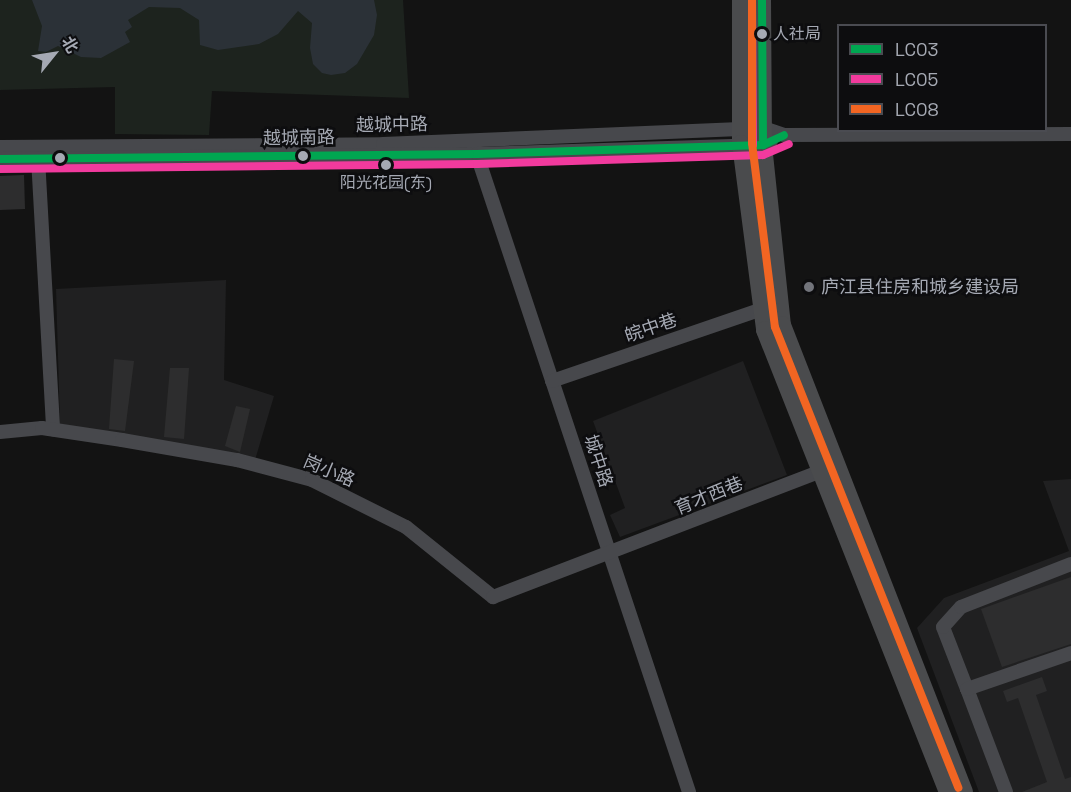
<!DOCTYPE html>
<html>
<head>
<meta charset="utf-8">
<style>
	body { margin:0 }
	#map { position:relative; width:1071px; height:792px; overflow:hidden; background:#131313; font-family:"Space Grotesk","Noto Sans SC",sans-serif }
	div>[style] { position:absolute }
	.built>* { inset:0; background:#202021 }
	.green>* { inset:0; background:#1d231e }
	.water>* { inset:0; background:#2b3137 }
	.building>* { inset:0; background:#2d2d2e }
	.minor>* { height:14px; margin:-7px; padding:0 7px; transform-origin:7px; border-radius:7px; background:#47484c }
	.major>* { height:18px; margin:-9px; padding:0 9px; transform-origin:9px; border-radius:9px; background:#4a4b4d }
	.bus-1>* { height:8px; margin:-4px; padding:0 4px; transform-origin:4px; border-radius:4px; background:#00a651 }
	.bus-2>* { height:8px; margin:-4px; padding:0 4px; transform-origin:4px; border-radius:4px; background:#f13a9d }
	.bus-3>* { height:8px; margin:-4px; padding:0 4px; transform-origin:4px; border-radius:4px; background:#f26522 }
	.dots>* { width:16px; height:16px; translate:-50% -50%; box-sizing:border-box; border:3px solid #0d0d0f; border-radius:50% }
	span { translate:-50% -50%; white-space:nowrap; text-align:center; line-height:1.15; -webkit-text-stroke:5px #0d0d0f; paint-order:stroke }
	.bus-label { font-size:16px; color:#a5a9b3 }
	.left { translate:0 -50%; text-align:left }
	.street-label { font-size:18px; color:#a5a9b3 }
	.poi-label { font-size:18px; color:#a5a9b3 }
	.legend { position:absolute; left:837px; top:24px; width:210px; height:108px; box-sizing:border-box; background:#0d0d0f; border:2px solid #4a4b51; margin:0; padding:8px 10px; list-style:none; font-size:18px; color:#a5a9b3 }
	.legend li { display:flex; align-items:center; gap:12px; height:30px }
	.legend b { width:30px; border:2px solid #4a4b51 }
	.north { position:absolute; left:24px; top:24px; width:60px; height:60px; -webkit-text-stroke:4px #0d0d0f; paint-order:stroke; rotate:60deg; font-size:16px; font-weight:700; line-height:24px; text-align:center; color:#a5a9b3 }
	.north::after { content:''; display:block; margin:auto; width:21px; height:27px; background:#a5a9b3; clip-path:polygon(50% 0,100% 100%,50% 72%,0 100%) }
</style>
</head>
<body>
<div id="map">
	<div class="built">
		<i style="clip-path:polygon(226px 280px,224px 380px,274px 396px,255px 460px,60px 424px,56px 289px)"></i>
		<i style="clip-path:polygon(743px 361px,787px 475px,620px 537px,610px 515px,625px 508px,593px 421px)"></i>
		<i style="clip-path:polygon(1071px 479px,1071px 792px,979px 792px,917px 628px,944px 598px,1069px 551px,1043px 481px)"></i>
	</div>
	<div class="green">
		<i style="clip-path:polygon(0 0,403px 0,409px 98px,212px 91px,209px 135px,115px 134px,115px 87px,0 90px)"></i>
	</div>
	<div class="water">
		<i style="clip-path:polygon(32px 0,374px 0,377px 15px,374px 35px,357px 64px,345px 73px,331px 75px,322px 73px,313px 64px,310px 48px,312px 23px,298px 11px,278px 34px,259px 44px,218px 50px,200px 45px,199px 20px,180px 8px,149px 7px,128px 20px,132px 27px,125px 32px,130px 42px,101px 58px,81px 57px,58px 46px,46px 52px,38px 51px,42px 26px)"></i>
	</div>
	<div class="building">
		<i style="clip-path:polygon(24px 175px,25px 209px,0 210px,0 176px)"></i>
		<i style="clip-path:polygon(114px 359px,134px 361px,125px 431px,109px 429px)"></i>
		<i style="clip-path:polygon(170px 368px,189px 368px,184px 439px,164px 437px)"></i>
		<i style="clip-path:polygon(236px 406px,250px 409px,240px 452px,225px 446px)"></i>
		<i style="clip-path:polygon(1071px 577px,1071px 644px,1002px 667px,981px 609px)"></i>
		<i style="clip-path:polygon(1042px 677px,1047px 691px,1036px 695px,1065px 779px,1071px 777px,1071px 792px,1022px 792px,1047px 782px,1018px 698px,1007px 702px,1003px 691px)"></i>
	</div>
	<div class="minor">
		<i style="left:474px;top:146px;width:681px;rotate:71.59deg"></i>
		<i style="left:0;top:147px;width:383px;rotate:-0.4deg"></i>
		<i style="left:383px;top:144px;width:381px;rotate:-2.4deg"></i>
		<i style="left:764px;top:128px;width:21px;rotate:19deg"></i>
		<i style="left:784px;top:135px;width:287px;rotate:-0.2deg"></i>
		<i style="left:38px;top:158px;width:272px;rotate:86.8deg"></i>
		<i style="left:0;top:159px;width:477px;rotate:-0.6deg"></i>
		<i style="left:477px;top:154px;width:286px;rotate:-1.8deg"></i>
		<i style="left:763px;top:145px;width:9px;rotate:-27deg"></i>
		<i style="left:552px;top:381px;width:222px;rotate:-18.9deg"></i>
		<i style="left:0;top:432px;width:42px;rotate:-5.4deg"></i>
		<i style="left:42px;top:428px;width:81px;rotate:8.5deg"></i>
		<i style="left:122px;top:440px;width:117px;rotate:9.9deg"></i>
		<i style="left:237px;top:460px;width:78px;rotate:14.9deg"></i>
		<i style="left:312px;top:480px;width:105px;rotate:26.6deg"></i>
		<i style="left:406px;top:527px;width:112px;rotate:38.8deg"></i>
		<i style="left:493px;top:597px;width:351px;rotate:-21deg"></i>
		<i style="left:967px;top:689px;width:66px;rotate:-111.2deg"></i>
		<i style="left:943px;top:627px;width:27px;rotate:-48deg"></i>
		<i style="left:961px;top:607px;width:118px;rotate:-21.4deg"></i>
		<i style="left:1006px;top:792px;width:110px;rotate:-110.7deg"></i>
		<i style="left:967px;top:689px;width:110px;rotate:-19.1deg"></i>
	</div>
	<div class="major">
		<i style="left:741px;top:0;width:144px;rotate:90deg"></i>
		<i style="left:741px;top:144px;width:188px;rotate:82.6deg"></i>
		<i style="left:765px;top:330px;width:497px;rotate:68.4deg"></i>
		<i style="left:762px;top:0;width:145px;rotate:89.6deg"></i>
		<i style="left:763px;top:145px;width:181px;rotate:84deg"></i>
		<i style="left:782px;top:325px;width:501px;rotate:68.71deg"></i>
	</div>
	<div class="bus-1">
		<i style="left:762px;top:0;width:145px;rotate:89.6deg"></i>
		<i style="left:0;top:159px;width:477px;rotate:-0.6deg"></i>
		<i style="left:477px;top:154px;width:286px;rotate:-1.8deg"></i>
		<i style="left:763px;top:145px;width:23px;rotate:-25deg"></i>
	</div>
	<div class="bus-2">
		<i style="left:752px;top:0;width:145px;rotate:89.6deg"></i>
		<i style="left:0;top:169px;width:477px;rotate:-0.6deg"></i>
		<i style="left:477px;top:164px;width:286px;rotate:-1.8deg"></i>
		<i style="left:763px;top:155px;width:28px;rotate:-23deg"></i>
	</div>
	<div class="bus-3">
		<i style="left:752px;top:0;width:143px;rotate:90deg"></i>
		<i style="left:752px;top:143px;width:185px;rotate:82.9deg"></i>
		<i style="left:775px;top:327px;width:496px;rotate:68.3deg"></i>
	</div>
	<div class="dots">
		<i style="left:762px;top:34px;background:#a5a9b3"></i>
		<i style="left:303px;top:156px;background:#a5a9b3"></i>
		<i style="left:60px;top:158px;background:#a5a9b3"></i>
		<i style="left:386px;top:165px;background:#a5a9b3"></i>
		<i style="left:809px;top:287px;background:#72747b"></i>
	</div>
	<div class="bus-label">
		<span class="left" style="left:773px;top:34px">人社局</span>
		<span style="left:386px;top:183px">阳光花园(东)</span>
	</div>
	<div class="street-label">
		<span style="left:392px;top:125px;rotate:-1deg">越城中路</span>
		<span style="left:299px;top:138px;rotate:-1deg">越城南路</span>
		<span style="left:651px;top:328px;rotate:-19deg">皖中巷</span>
		<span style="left:598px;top:461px;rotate:72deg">城中路</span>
		<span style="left:329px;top:471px;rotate:23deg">岗小路</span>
		<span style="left:709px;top:496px;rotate:-22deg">育才西巷</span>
	</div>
	<div class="poi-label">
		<span class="left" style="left:821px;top:287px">庐江县住房和城乡建设局</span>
	</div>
	<ul class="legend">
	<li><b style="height:8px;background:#00a651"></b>LC03</li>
	<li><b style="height:8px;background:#f13a9d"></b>LC05</li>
	<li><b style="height:8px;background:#f26522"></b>LC08</li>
	</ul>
	<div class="north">北</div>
</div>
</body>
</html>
